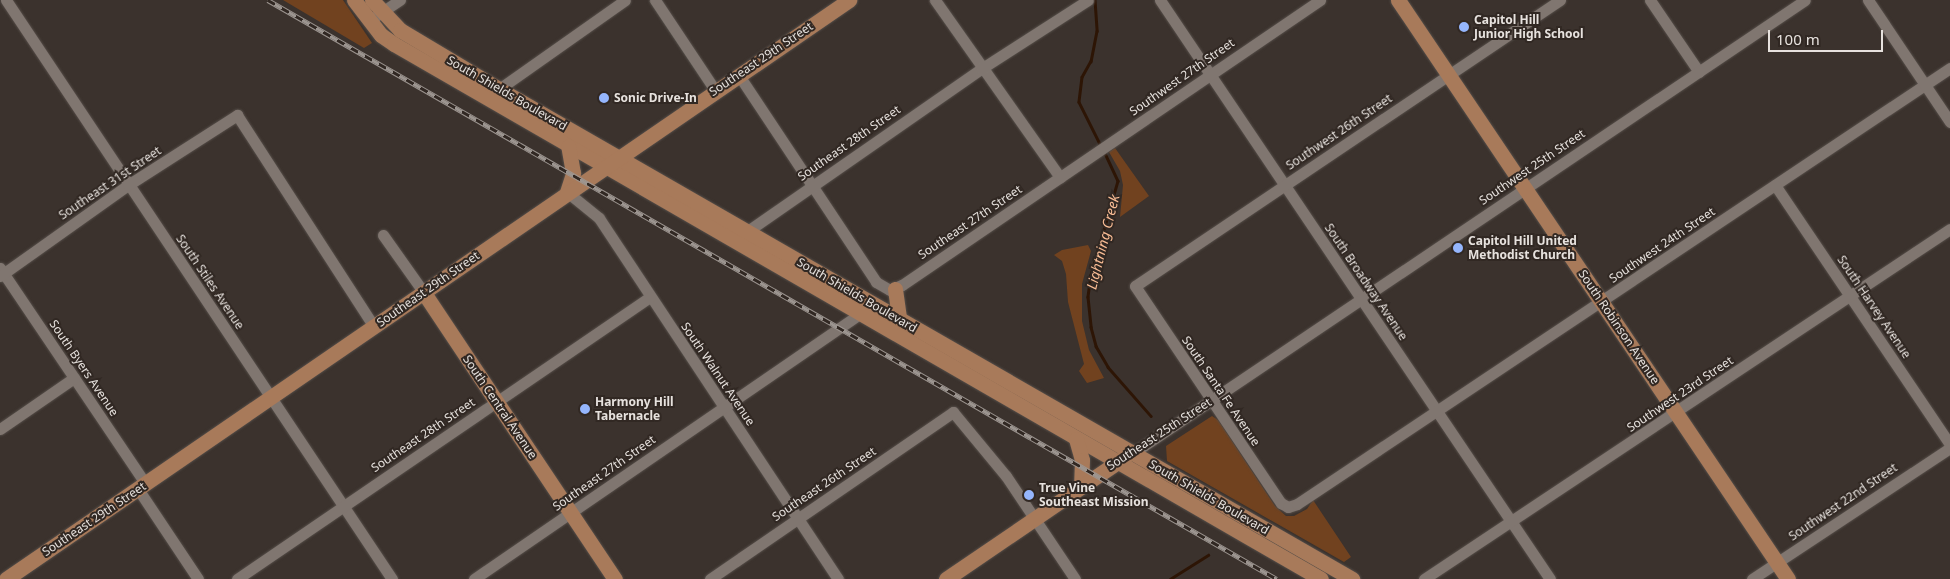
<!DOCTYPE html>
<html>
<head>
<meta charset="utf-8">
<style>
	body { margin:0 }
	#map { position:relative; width:1950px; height:579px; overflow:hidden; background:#3b322d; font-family:"Noto Sans",sans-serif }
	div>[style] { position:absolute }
	.green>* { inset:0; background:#71421f }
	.stream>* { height:2.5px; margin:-1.25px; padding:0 1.25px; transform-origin:1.25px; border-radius:1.25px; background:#2d1505 }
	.roads { filter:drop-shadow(0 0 1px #554e49) drop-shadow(0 0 1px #554e49) }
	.minor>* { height:11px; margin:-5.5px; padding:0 5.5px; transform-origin:5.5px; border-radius:5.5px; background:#807670 }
	.major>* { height:15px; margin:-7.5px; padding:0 7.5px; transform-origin:7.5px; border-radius:7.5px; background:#a87a5a }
	.rail>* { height:4.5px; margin-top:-2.25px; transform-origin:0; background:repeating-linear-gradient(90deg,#312823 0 8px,#9c9590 0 16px); box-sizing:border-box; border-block:1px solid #9c9590 }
	.dots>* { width:14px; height:14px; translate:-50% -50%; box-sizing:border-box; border:2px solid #312823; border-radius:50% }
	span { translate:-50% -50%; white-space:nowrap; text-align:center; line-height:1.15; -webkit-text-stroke:4px #312823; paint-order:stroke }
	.poi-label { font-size:12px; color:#e7e2de; font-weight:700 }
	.left { translate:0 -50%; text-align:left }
	.street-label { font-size:12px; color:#e7e2de }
	.water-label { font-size:14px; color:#fabd95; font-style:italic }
	.scale { position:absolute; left:1768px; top:30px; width:115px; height:22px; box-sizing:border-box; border:2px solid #e7e2de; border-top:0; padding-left:6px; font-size:15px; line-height:18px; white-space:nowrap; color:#e7e2de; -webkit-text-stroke:4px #312823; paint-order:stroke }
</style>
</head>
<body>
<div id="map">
	<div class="green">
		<i style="clip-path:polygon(283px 0,343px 0,372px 43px,364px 48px)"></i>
		<i style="clip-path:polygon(1115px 148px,1149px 196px,1120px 217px,1123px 185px,1120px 171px,1109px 152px)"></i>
		<i style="clip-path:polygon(1088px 245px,1091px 251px,1082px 284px,1082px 321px,1089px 350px,1104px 378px,1087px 383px,1079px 371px,1084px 364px,1068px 302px,1066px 274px,1062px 261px,1054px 255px,1062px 250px)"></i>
		<i style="clip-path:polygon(1212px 416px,1218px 420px,1275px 506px,1286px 516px,1294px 516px,1307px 509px,1313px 500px,1351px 557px,1344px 562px,1167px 461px,1166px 446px)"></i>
	</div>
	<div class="stream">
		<i style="left:1095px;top:0;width:31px;rotate:86deg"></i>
		<i style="left:1097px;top:31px;width:31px;rotate:101deg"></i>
		<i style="left:1091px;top:61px;width:18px;rotate:119deg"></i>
		<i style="left:1082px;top:77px;width:25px;rotate:97deg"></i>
		<i style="left:1079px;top:102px;width:49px;rotate:63.4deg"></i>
		<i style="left:1104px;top:151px;width:33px;rotate:65deg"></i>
		<i style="left:1118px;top:181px;width:98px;rotate:106deg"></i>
		<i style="left:1091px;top:275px;width:22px;rotate:98deg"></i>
		<i style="left:1088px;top:297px;width:30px;rotate:84deg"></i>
		<i style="left:1091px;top:327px;width:20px;rotate:75deg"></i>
		<i style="left:1096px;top:346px;width:24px;rotate:60deg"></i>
		<i style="left:1108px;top:367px;width:65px;rotate:48.7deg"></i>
		<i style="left:1170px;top:579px;width:45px;rotate:-32.3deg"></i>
	</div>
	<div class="roads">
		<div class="minor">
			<i style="left:6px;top:0;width:696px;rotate:56.31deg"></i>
			<i style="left:655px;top:0;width:108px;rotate:56.3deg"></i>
			<i style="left:935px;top:0;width:217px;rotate:54.8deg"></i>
			<i style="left:1160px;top:0;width:698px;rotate:56.04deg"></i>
			<i style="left:1560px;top:0;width:512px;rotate:146.06deg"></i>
			<i style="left:1135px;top:286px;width:262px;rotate:56.1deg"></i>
			<i style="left:1281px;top:503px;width:8px;rotate:30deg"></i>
			<i style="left:1288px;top:507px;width:9px;rotate:-18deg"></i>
			<i style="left:1297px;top:504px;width:785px;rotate:-33.73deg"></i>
			<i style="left:1650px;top:0;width:87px;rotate:55.8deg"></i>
			<i style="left:1868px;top:0;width:147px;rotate:56.1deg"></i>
			<i style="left:376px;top:16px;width:29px;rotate:-34deg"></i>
			<i style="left:738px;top:74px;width:250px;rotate:56.4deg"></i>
			<i style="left:876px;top:282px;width:16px;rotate:30deg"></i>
			<i style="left:890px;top:290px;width:13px;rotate:-23deg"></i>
			<i style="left:902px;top:285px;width:506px;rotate:-34.29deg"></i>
			<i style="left:497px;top:95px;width:6px;rotate:-72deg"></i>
			<i style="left:499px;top:89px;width:154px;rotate:-35.2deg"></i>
			<i style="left:1775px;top:185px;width:313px;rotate:56deg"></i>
			<i style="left:567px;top:192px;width:41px;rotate:39.1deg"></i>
			<i style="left:599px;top:218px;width:433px;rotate:56.5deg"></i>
			<i style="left:383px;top:235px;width:71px;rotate:54.7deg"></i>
			<i style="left:742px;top:235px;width:291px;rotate:-34.8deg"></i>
			<i style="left:981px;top:69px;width:127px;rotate:-32.8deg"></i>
			<i style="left:0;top:268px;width:259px;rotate:56deg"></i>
			<i style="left:0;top:276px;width:157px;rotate:-35.4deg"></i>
			<i style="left:128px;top:185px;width:130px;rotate:-32.7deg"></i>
			<i style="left:237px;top:115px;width:252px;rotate:57.1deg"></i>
			<i style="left:0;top:429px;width:90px;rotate:-34.6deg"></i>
			<i style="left:1133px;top:453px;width:810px;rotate:-33.98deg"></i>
			<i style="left:138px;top:489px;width:108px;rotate:56.3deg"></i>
			<i style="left:237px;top:579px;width:500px;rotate:-34.33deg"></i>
			<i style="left:474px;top:579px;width:475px;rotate:-34.5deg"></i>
			<i style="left:710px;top:579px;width:295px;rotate:-34.5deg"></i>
			<i style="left:953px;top:412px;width:83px;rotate:50.4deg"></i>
			<i style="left:1006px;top:476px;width:124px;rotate:56.2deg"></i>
			<i style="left:1424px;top:579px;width:632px;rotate:-33.64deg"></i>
			<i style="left:1752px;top:579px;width:237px;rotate:-33.5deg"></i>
		</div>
		<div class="major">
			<i style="left:354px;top:0;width:44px;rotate:52.4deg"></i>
			<i style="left:381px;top:35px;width:16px;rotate:35deg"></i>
			<i style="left:394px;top:44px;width:1070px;rotate:29.99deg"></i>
			<i style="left:372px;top:0;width:41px;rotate:47deg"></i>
			<i style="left:400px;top:30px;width:115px;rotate:30.8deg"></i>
			<i style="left:499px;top:89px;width:984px;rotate:29.87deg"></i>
			<i style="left:1398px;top:0;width:698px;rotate:56.04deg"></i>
			<i style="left:567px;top:192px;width:20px;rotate:-72deg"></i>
			<i style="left:573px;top:173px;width:27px;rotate:-100deg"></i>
			<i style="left:895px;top:289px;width:30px;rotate:82deg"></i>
			<i style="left:424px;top:293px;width:344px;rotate:56.3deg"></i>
			<i style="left:1076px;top:439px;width:22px;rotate:74deg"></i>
			<i style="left:1082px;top:460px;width:26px;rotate:92deg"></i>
			<i style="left:6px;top:579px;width:1023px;rotate:-34.48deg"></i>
			<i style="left:946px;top:579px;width:217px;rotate:-34.3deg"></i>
		</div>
	</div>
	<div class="rail">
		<i style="left:268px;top:0;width:1163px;rotate:29.85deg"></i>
	</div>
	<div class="dots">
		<i style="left:1464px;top:27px;background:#95b6fd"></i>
		<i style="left:604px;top:98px;background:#95b6fd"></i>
		<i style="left:1458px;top:248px;background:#95b6fd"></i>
		<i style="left:585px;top:409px;background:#95b6fd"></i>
		<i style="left:1029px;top:495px;background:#95b6fd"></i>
	</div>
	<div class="poi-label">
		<span class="left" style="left:1474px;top:27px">Capitol Hill<br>Junior High School</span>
		<span class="left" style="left:614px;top:98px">Sonic Drive-In</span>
		<span class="left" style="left:1468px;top:248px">Capitol Hill United<br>Methodist Church</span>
		<span class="left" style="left:595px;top:409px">Harmony Hill<br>Tabernacle</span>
		<span class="left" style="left:1039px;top:495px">True Vine<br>Southeast Mission</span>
	</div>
	<div class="street-label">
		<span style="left:761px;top:59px;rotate:-34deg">Southeast 29th Street</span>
		<span style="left:1182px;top:77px;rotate:-35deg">Southwest 27th Street</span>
		<span style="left:507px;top:93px;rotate:30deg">South Shields Boulevard</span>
		<span style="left:1339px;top:132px;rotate:-34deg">Southwest 26th Street</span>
		<span style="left:849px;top:143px;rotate:-35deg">Southeast 28th Street</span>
		<span style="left:1532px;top:167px;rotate:-34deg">Southwest 25th Street</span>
		<span style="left:110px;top:183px;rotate:-34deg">Southeast 31st Street</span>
		<span style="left:970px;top:222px;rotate:-34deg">Southeast 27th Street</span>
		<span style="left:1662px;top:245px;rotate:-34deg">Southwest 24th Street</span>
		<span style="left:210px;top:282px;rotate:56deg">South Stiles Avenue</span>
		<span style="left:1366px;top:282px;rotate:56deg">South Broadway Avenue</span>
		<span style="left:428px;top:289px;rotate:-35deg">Southeast 29th Street</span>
		<span style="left:857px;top:295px;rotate:30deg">South Shields Boulevard</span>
		<span style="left:1874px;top:307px;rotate:56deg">South Harvey Avenue</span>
		<span style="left:1619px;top:327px;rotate:56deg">South Robinson Avenue</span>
		<span style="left:84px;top:368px;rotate:56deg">South Byers Avenue</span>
		<span style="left:718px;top:374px;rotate:56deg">South Walnut Avenue</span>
		<span style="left:1221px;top:391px;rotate:56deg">South Santa Fe Avenue</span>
		<span style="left:1680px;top:394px;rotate:-34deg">Southwest 23rd Street</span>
		<span style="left:500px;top:407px;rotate:56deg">South Central Avenue</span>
		<span style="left:1159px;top:434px;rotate:-33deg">Southeast 25th Street</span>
		<span style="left:423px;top:435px;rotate:-34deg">Southeast 28th Street</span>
		<span style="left:604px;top:473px;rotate:-35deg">Southeast 27th Street</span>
		<span style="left:824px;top:484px;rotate:-34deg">Southeast 26th Street</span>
		<span style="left:1209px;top:497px;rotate:30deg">South Shields Boulevard</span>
		<span style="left:1843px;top:502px;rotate:-34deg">Southwest 22nd Street</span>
		<span style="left:94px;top:519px;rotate:-34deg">Southeast 29th Street</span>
	</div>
	<div class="water-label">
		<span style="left:1103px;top:242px;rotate:-76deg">Lightning Creek</span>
	</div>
	<div class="scale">100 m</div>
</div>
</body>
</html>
